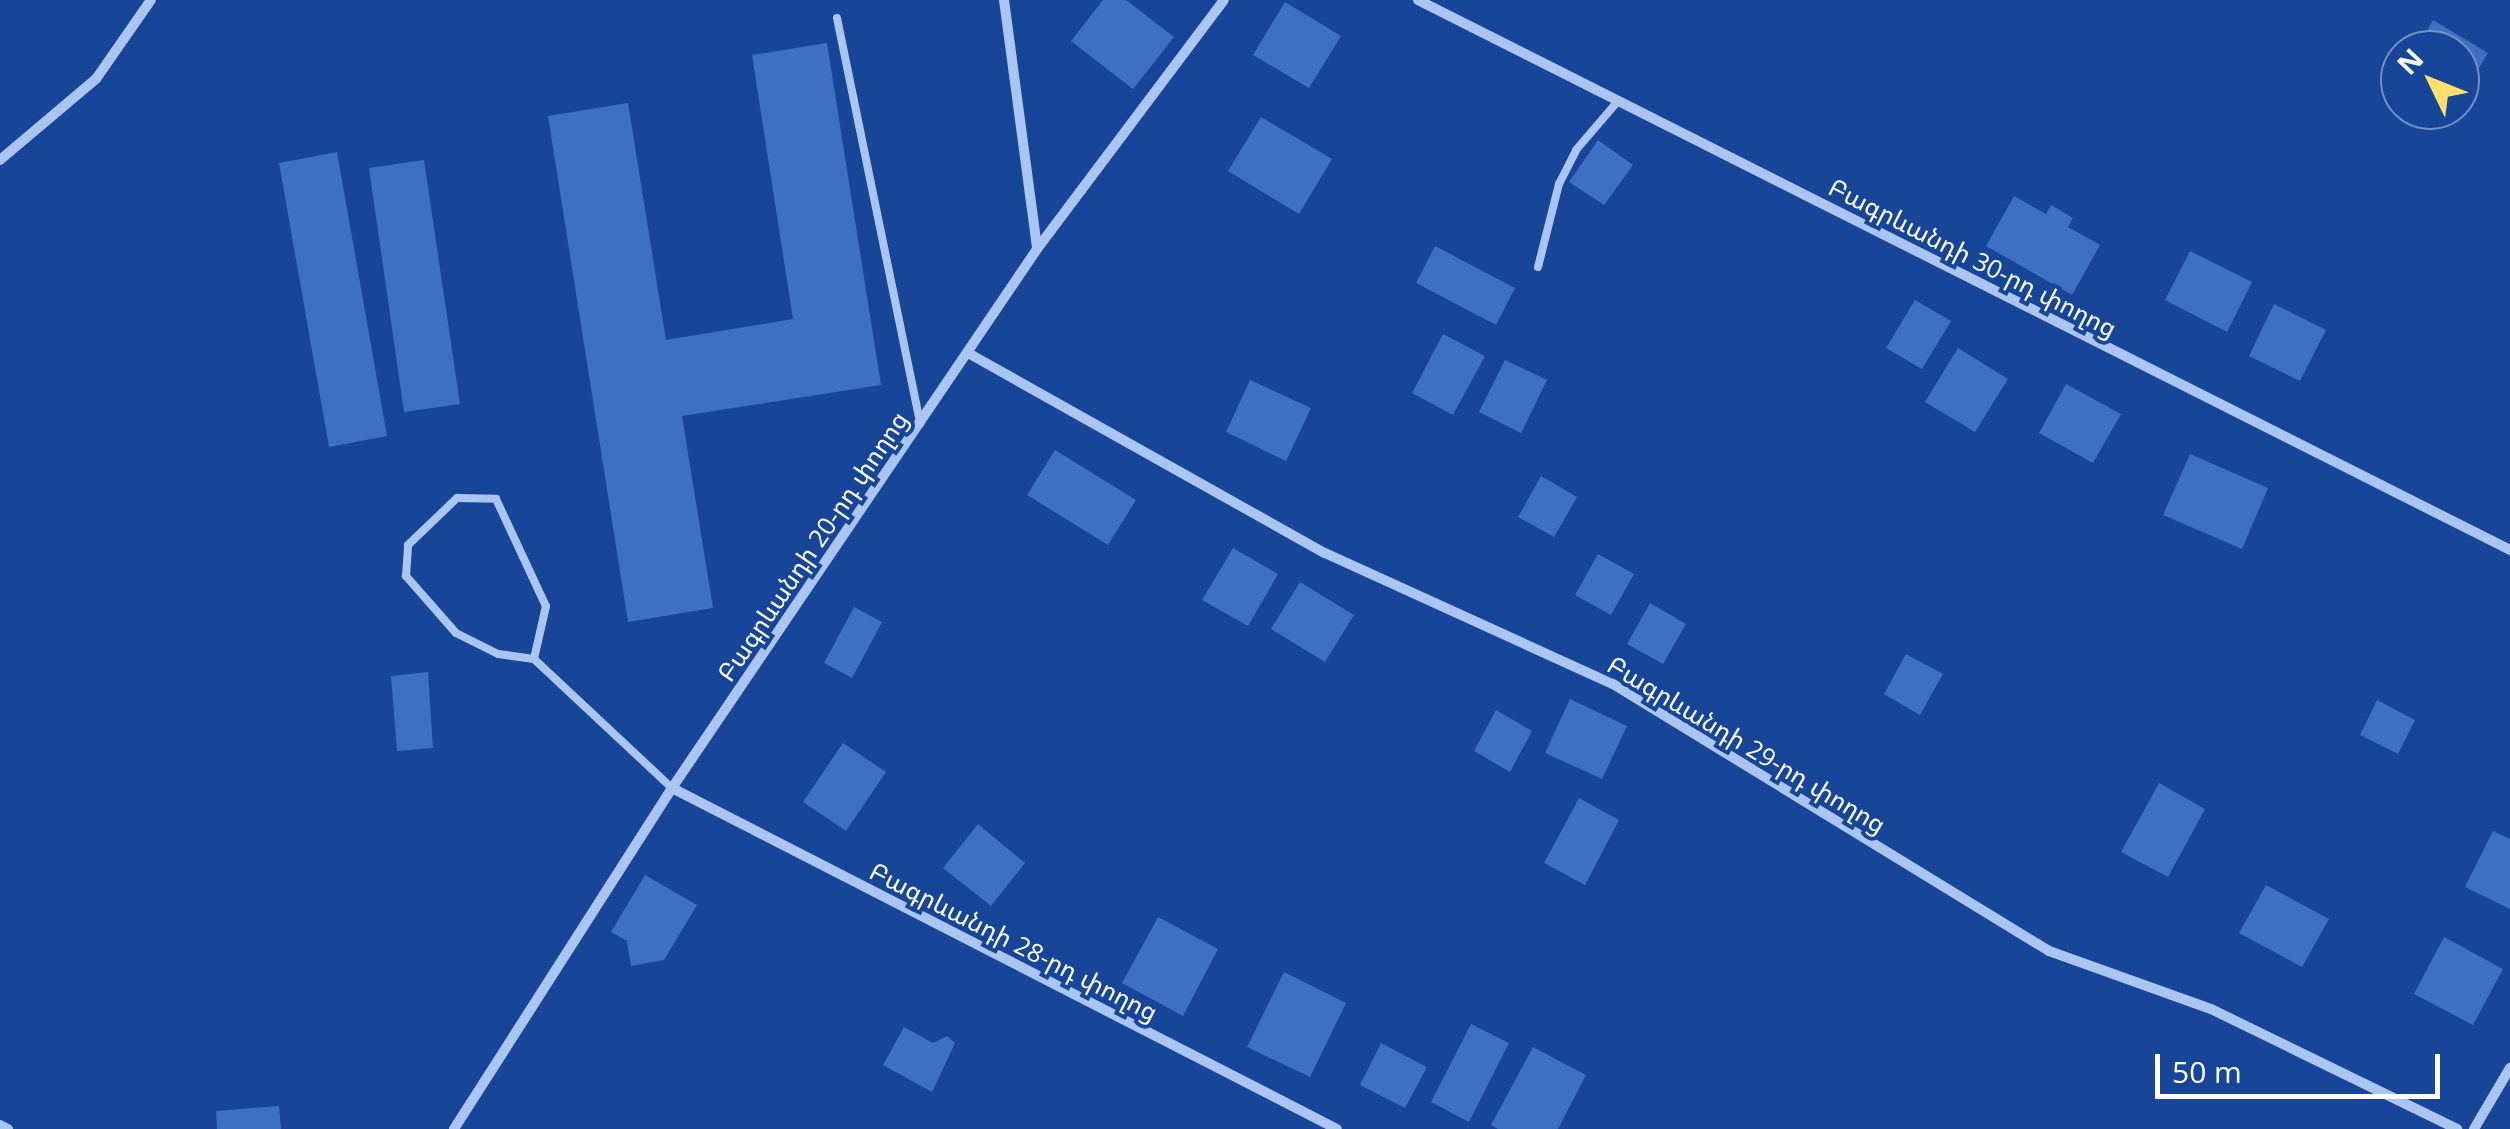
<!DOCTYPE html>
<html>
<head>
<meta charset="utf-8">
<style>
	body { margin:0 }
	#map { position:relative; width:2510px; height:1129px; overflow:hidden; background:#174598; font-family:"Open Sans","Noto Sans Armenian",sans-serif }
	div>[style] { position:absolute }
	.building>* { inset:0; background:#3f6fc0 }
	.lane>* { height:8px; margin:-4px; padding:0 4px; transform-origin:4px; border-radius:4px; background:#aac5f2 }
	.street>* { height:10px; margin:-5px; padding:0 5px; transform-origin:5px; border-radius:5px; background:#aac5f2 }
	span { translate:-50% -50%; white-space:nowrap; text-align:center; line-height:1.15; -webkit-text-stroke:8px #174598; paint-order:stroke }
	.street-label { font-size:25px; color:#fff }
	.north { position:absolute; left:2380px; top:30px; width:100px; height:100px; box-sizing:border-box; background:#174598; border:2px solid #748fc1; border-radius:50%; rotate:313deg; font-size:28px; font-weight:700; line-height:40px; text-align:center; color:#fff }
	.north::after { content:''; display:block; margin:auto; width:35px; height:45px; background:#ffdf6b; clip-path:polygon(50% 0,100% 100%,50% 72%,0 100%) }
	.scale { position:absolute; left:2155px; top:1054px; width:285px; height:45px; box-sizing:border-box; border:5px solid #fff; border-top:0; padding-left:12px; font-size:30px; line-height:35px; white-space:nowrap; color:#fff; -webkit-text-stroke:8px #174598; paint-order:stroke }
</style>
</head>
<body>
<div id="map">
	<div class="building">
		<i style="clip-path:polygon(1103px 0,1126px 0,1174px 37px,1133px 89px,1071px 41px)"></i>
		<i style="clip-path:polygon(1285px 2px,1341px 36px,1309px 88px,1253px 55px)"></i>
		<i style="clip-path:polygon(2433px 20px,2488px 53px,2460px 99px,2460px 50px,2416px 50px)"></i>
		<i style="clip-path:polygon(827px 43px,881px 385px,682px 416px,713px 608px,628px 622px,548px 116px,628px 103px,666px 340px,793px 319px,752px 55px)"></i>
		<i style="clip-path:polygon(1261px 117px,1332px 159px,1299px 214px,1228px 171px)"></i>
		<i style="clip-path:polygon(1598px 140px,1633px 165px,1604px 205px,1569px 182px)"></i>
		<i style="clip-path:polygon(337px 152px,387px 436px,329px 447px,279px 163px)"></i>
		<i style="clip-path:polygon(424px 160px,460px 404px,404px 412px,369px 168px)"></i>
		<i style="clip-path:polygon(2014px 196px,2046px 214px,2051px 205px,2073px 218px,2068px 227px,2100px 245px,2072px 295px,1986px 246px)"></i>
		<i style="clip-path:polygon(1435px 246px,1515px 288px,1496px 325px,1416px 283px)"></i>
		<i style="clip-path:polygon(2190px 251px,2252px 282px,2227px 332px,2165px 300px)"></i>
		<i style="clip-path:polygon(1915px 300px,1951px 321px,1922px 369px,1886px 348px)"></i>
		<i style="clip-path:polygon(2274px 304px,2326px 330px,2300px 381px,2249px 356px)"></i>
		<i style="clip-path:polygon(1443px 334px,1485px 356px,1453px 415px,1412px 393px)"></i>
		<i style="clip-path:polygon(1958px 348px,2008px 379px,1975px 432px,1925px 402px)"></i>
		<i style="clip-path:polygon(1505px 360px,1547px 380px,1521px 433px,1479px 412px)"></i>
		<i style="clip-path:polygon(1250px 380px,1311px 408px,1286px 461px,1226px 432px)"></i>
		<i style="clip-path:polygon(2066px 384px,2121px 414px,2093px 463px,2039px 433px)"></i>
		<i style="clip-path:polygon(1055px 450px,1136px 500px,1108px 545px,1027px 495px)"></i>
		<i style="clip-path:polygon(2190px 454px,2268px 488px,2242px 549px,2163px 515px)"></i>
		<i style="clip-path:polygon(1541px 476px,1577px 497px,1554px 537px,1518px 517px)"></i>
		<i style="clip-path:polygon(1233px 548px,1278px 574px,1248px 626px,1202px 600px)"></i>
		<i style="clip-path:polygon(1598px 554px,1634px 574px,1611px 615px,1575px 595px)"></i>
		<i style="clip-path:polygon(1300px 582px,1354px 615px,1325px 662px,1271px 629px)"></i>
		<i style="clip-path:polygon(1650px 603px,1686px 624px,1663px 664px,1627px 644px)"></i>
		<i style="clip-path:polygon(854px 607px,882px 622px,852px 678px,824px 663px)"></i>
		<i style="clip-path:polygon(1906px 654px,1943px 674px,1920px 715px,1884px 694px)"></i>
		<i style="clip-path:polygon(428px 672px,433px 748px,397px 751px,391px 676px)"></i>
		<i style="clip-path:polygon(1570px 699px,1627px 726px,1602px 779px,1545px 753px)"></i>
		<i style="clip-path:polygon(2377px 700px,2415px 720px,2398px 754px,2360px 735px)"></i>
		<i style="clip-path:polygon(1496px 710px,1532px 731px,1510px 772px,1474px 751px)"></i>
		<i style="clip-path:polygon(843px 743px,886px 772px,846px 831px,803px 802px)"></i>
		<i style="clip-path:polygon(2159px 783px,2205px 809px,2168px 877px,2121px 852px)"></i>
		<i style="clip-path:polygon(1579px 798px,1619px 820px,1585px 885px,1544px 863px)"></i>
		<i style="clip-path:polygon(978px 824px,1025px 863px,991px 906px,943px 868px)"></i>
		<i style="clip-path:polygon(2493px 831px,2510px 839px,2510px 909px,2465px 887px)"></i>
		<i style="clip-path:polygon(645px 875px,697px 905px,664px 960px,631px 966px,627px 941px,611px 932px)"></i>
		<i style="clip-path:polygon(2266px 885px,2329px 919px,2302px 967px,2239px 933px)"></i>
		<i style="clip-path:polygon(1158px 917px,1218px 949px,1183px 1016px,1122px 983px)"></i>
		<i style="clip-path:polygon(2444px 937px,2503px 969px,2473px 1025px,2414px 994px)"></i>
		<i style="clip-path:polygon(1284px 972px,1346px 1003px,1310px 1077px,1247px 1047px)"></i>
		<i style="clip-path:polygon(1471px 1024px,1509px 1043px,1469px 1122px,1431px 1102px)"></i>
		<i style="clip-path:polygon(904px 1027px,933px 1043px,947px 1036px,955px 1043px,932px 1092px,883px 1065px)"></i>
		<i style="clip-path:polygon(1381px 1043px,1427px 1067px,1405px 1108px,1360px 1085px)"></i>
		<i style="clip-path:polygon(1533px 1047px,1586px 1075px,1558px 1129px,1498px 1129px,1491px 1125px)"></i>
		<i style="clip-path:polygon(279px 1106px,281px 1129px,217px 1129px,216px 1111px)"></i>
	</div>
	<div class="lane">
		<i style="left:837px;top:18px;width:414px;rotate:78.4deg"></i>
		<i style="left:1538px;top:267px;width:86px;rotate:-75.8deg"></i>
		<i style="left:1559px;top:184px;width:38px;rotate:-63deg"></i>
		<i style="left:1576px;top:150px;width:65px;rotate:-49.4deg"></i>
		<i style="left:534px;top:659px;width:36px;rotate:-172deg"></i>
		<i style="left:498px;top:654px;width:47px;rotate:-153.4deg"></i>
		<i style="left:456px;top:633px;width:76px;rotate:-131.3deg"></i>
		<i style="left:406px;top:576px;width:31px;rotate:-86deg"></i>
		<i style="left:408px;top:545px;width:68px;rotate:-43.8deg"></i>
		<i style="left:457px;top:498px;width:39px;rotate:1deg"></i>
		<i style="left:496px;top:499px;width:118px;rotate:65deg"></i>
		<i style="left:546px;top:606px;width:54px;rotate:102.8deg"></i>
		<i style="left:534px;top:659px;width:189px;rotate:43.1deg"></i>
	</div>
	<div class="street">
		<i style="left:1004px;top:0;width:250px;rotate:82.4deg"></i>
		<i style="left:1418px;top:0;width:1223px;rotate:26.73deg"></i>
		<i style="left:0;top:160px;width:126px;rotate:-40.2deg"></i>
		<i style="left:96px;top:79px;width:96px;rotate:-55.2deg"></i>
		<i style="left:968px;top:353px;width:409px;rotate:29.3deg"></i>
		<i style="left:1325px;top:553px;width:316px;rotate:24.5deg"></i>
		<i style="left:1613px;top:684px;width:511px;rotate:31.48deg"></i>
		<i style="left:2049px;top:951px;width:172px;rotate:19.7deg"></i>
		<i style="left:2211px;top:1009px;width:274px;rotate:26deg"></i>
		<i style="left:672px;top:788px;width:747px;rotate:27.15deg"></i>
		<i style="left:0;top:1125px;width:9px;rotate:27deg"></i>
		<i style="left:454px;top:1129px;width:405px;rotate:-57.4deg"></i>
		<i style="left:672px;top:788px;width:651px;rotate:-55.89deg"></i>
		<i style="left:1037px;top:249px;width:311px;rotate:-53.1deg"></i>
		<i style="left:2474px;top:1129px;width:71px;rotate:-59.5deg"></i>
	</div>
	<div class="street-label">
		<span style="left:1973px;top:257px;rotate:27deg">Բագրևանդի 30-րդ փողոց</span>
		<span style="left:812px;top:546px;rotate:-56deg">Բագրևանդի 20-րդ փողոց</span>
		<span style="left:1747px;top:744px;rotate:31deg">Բագրևանդի 29-րդ փողոց</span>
		<span style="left:1014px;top:941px;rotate:27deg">Բագրևանդի 28-րդ փողոց</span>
	</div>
	<div class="north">N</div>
	<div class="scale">50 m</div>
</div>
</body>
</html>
